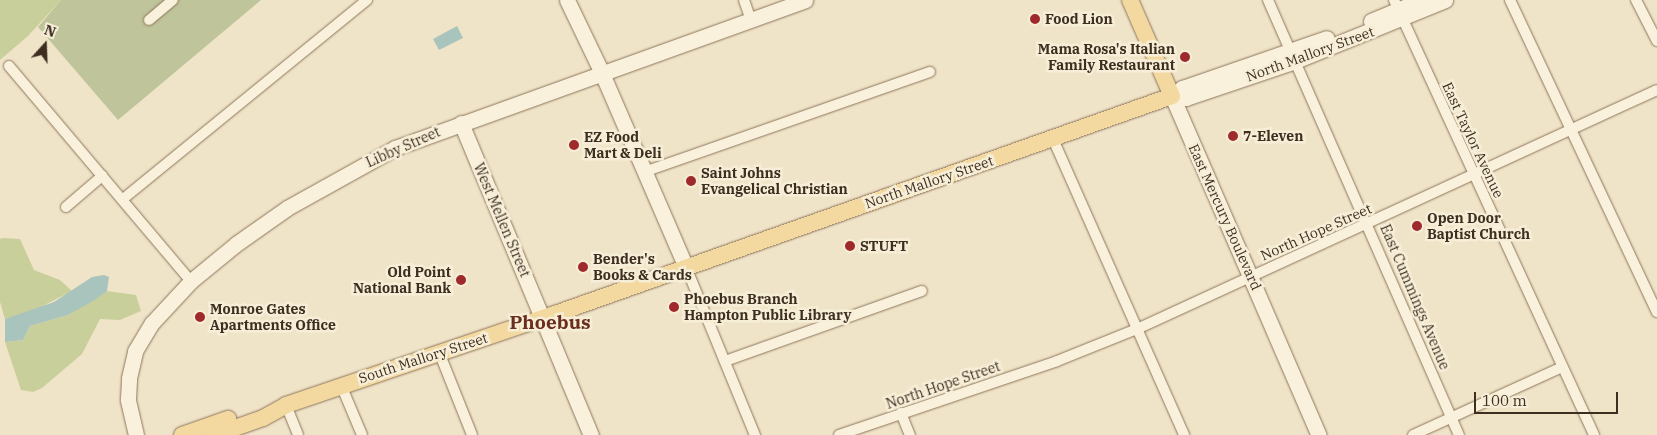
<!DOCTYPE html>
<html>
<head>
<meta charset="utf-8">
<style>
	body { margin:0 }
	#map { position:relative; width:1657px; height:435px; overflow:hidden; background:#f0e4c8; font-family:"IBM Plex Serif",serif }
	div>[style] { position:absolute }
	.green>* { inset:0; background:#c9cf9b }
	.cemetery>* { inset:0; background:#bfc49a }
	.water>* { inset:0; background:#a9c4bc }
	.roads { filter:drop-shadow(0 0 1px #8d765c) drop-shadow(0 0 1px #8d765c) }
	.street>* { height:10px; margin:-5px; padding:0 5px; transform-origin:5px; border-radius:5px; background:#faf1dc }
	.secondary>* { height:15px; margin:-7.5px; padding:0 7.5px; transform-origin:7.5px; border-radius:7.5px; background:#faf1dc }
	.primary>* { height:16px; margin:-8px; padding:0 8px; transform-origin:8px; border-radius:8px; background:#f3d9a0 }
	.dots>* { width:14px; height:14px; translate:-50% -50%; box-sizing:border-box; border:2px solid #f7eed8; border-radius:50% }
	span { translate:-50% -50%; white-space:nowrap; text-align:center; line-height:1.15; -webkit-text-stroke:5px #f7eed8; paint-order:stroke }
	.poi-label { font-size:14px; color:#3d2e20; font-weight:700 }
	.left { translate:0 -50%; text-align:left }
	.right { translate:-100% -50%; text-align:right }
	.street-label { font-size:14px; color:#3d2e20 }
	.district-label { font-size:19px; color:#6b2e1e; font-weight:700 }
	.north { position:absolute; left:20px; top:20px; width:50px; height:50px; -webkit-text-stroke:4px #f7eed8; paint-order:stroke; rotate:20deg; font-size:14px; font-weight:700; line-height:20px; text-align:center; color:#3d2e20 }
	.north::after { content:''; display:block; margin:auto; width:18px; height:22px; background:#3d2e20; clip-path:polygon(50% 0,100% 100%,50% 72%,0 100%) }
	.scale { position:absolute; left:1474px; top:392px; width:144px; height:22px; box-sizing:border-box; border:2px solid #3d2e20; border-top:0; padding-left:6px; font-size:15px; line-height:18px; white-space:nowrap; color:#3d2e20; -webkit-text-stroke:4px #f7eed8; paint-order:stroke }
</style>
</head>
<body>
<div id="map">
	<div class="green">
		<i style="clip-path:polygon(0 0,61px 0,28px 36px,0 60px)"></i>
		<i style="clip-path:polygon(3px 238px,20px 239px,34px 270px,60px 280px,72px 291px,27px 314px,5px 319px,0 302px,0 239px)"></i>
		<i style="clip-path:polygon(107px 291px,136px 295px,141px 311px,120px 320px,100px 319px,82px 354px,42px 388px,33px 392px,21px 390px,5px 342px,23px 340px,30px 326px,68px 315px)"></i>
	</div>
	<div class="cemetery">
		<i style="clip-path:polygon(61px 0,261px 0,118px 120px,38px 27px)"></i>
	</div>
	<div class="water">
		<i style="clip-path:polygon(457px 26px,463px 38px,439px 50px,433px 39px)"></i>
		<i style="clip-path:polygon(104px 275px,109px 277px,107px 291px,93px 301px,68px 315px,30px 326px,23px 340px,5px 342px,5px 319px,54px 302px,92px 277px)"></i>
	</div>
	<div class="roads">
		<div class="street">
			<i style="left:744px;top:0;width:21px;rotate:71deg"></i>
			<i style="left:1268px;top:0;width:475px;rotate:66.3deg"></i>
			<i style="left:1394px;top:0;width:479px;rotate:65.3deg"></i>
			<i style="left:1510px;top:0;width:345px;rotate:64.8deg"></i>
			<i style="left:1636px;top:0;width:46px;rotate:62.9deg"></i>
			<i style="left:149px;top:20px;width:31px;rotate:-40deg"></i>
			<i style="left:9px;top:66px;width:282px;rotate:49.8deg"></i>
			<i style="left:1053px;top:139px;width:324px;rotate:66.1deg"></i>
			<i style="left:644px;top:172px;width:303px;rotate:-19.3deg"></i>
			<i style="left:123px;top:199px;width:315px;rotate:-39.2deg"></i>
			<i style="left:66px;top:207px;width:48px;rotate:-40.7deg"></i>
			<i style="left:686px;top:267px;width:182px;rotate:67.7deg"></i>
			<i style="left:439px;top:352px;width:89px;rotate:68.3deg"></i>
			<i style="left:725px;top:361px;width:209px;rotate:-19.6deg"></i>
			<i style="left:341px;top:385px;width:54px;rotate:67.2deg"></i>
			<i style="left:286px;top:405px;width:32px;rotate:68deg"></i>
			<i style="left:901px;top:413px;width:24px;rotate:68deg"></i>
			<i style="left:839px;top:435px;width:230px;rotate:-18.7deg"></i>
			<i style="left:1057px;top:361px;width:86px;rotate:-21.8deg"></i>
			<i style="left:1137px;top:329px;width:572px;rotate:-24.68deg"></i>
			<i style="left:1413px;top:435px;width:164px;rotate:-24.5deg"></i>
		</div>
		<div class="secondary">
			<i style="left:567px;top:0;width:79px;rotate:64.4deg"></i>
			<i style="left:601px;top:71px;width:214px;rotate:66.6deg"></i>
			<i style="left:1371px;top:21px;width:54px;rotate:-22.8deg"></i>
			<i style="left:1172px;top:96px;width:369px;rotate:66.6deg"></i>
			<i style="left:1172px;top:96px;width:14px;rotate:8deg"></i>
			<i style="left:1186px;top:98px;width:115px;rotate:-18.7deg"></i>
			<i style="left:1295px;top:61px;width:162px;rotate:-22.1deg"></i>
			<i style="left:1172px;top:96px;width:13px;rotate:-39deg"></i>
			<i style="left:1182px;top:88px;width:153px;rotate:-19deg"></i>
			<i style="left:461px;top:123px;width:338px;rotate:67.4deg"></i>
			<i style="left:136px;top:435px;width:37px;rotate:-103deg"></i>
			<i style="left:128px;top:399px;width:21px;rotate:-87deg"></i>
			<i style="left:129px;top:378px;width:28px;rotate:-77deg"></i>
			<i style="left:135px;top:351px;width:33px;rotate:-59deg"></i>
			<i style="left:152px;top:323px;width:57px;rotate:-47.1deg"></i>
			<i style="left:191px;top:281px;width:58px;rotate:-39.4deg"></i>
			<i style="left:236px;top:244px;width:62px;rotate:-35.2deg"></i>
			<i style="left:287px;top:208px;width:124px;rotate:-29.1deg"></i>
			<i style="left:395px;top:148px;width:436px;rotate:-19.8deg"></i>
		</div>
		<div class="primary">
			<i style="left:182px;top:435px;width:49px;rotate:-19.2deg"></i>
			<i style="left:215px;top:435px;width:51px;rotate:-19.5deg"></i>
			<i style="left:263px;top:418px;width:26px;rotate:-29deg"></i>
			<i style="left:286px;top:405px;width:284px;rotate:-18.7deg"></i>
			<i style="left:555px;top:314px;width:654px;rotate:-19.46deg"></i>
			<i style="left:1172px;top:96px;width:105px;rotate:-113.6deg"></i>
		</div>
	</div>
	<div class="dots">
		<i style="left:1035px;top:19px;background:#9e2a2b"></i>
		<i style="left:1185px;top:57px;background:#9e2a2b"></i>
		<i style="left:1233px;top:136px;background:#9e2a2b"></i>
		<i style="left:574px;top:145px;background:#9e2a2b"></i>
		<i style="left:691px;top:181px;background:#9e2a2b"></i>
		<i style="left:1417px;top:226px;background:#9e2a2b"></i>
		<i style="left:850px;top:246px;background:#9e2a2b"></i>
		<i style="left:583px;top:267px;background:#9e2a2b"></i>
		<i style="left:461px;top:280px;background:#9e2a2b"></i>
		<i style="left:674px;top:307px;background:#9e2a2b"></i>
		<i style="left:200px;top:317px;background:#9e2a2b"></i>
	</div>
	<div class="poi-label">
		<span class="left" style="left:1045px;top:19px">Food Lion</span>
		<span class="right" style="left:1175px;top:57px">Mama Rosa's Italian<br>Family Restaurant</span>
		<span class="left" style="left:1243px;top:136px">7-Eleven</span>
		<span class="left" style="left:584px;top:145px">EZ Food<br>Mart &amp; Deli</span>
		<span class="left" style="left:701px;top:181px">Saint Johns<br>Evangelical Christian</span>
		<span class="left" style="left:1427px;top:226px">Open Door<br>Baptist Church</span>
		<span class="left" style="left:860px;top:246px">STUFT</span>
		<span class="left" style="left:593px;top:267px">Bender's<br>Books &amp; Cards</span>
		<span class="right" style="left:451px;top:280px">Old Point<br>National Bank</span>
		<span class="left" style="left:684px;top:307px">Phoebus Branch<br>Hampton Public Library</span>
		<span class="left" style="left:210px;top:317px">Monroe Gates<br>Apartments Office</span>
	</div>
	<div class="street-label">
		<span style="left:1310px;top:54px;rotate:-20deg">North Mallory Street</span>
		<span style="left:1473px;top:140px;rotate:65deg">East Taylor Avenue</span>
		<span style="left:403px;top:147px;rotate:-24deg">Libby Street</span>
		<span style="left:929px;top:182px;rotate:-19deg">North Mallory Street</span>
		<span style="left:1225px;top:217px;rotate:66deg">East Mercury Boulevard</span>
		<span style="left:502px;top:220px;rotate:67deg">West Mellen Street</span>
		<span style="left:1316px;top:232px;rotate:-24deg">North Hope Street</span>
		<span style="left:1415px;top:297px;rotate:67deg">East Cummings Avenue</span>
		<span style="left:423px;top:358px;rotate:-18deg">South Mallory Street</span>
		<span style="left:943px;top:385px;rotate:-19deg">North Hope Street</span>
	</div>
	<div class="district-label">
		<span style="left:550px;top:323px">Phoebus</span>
	</div>
	<div class="north">N</div>
	<div class="scale">100 m</div>
</div>
</body>
</html>
